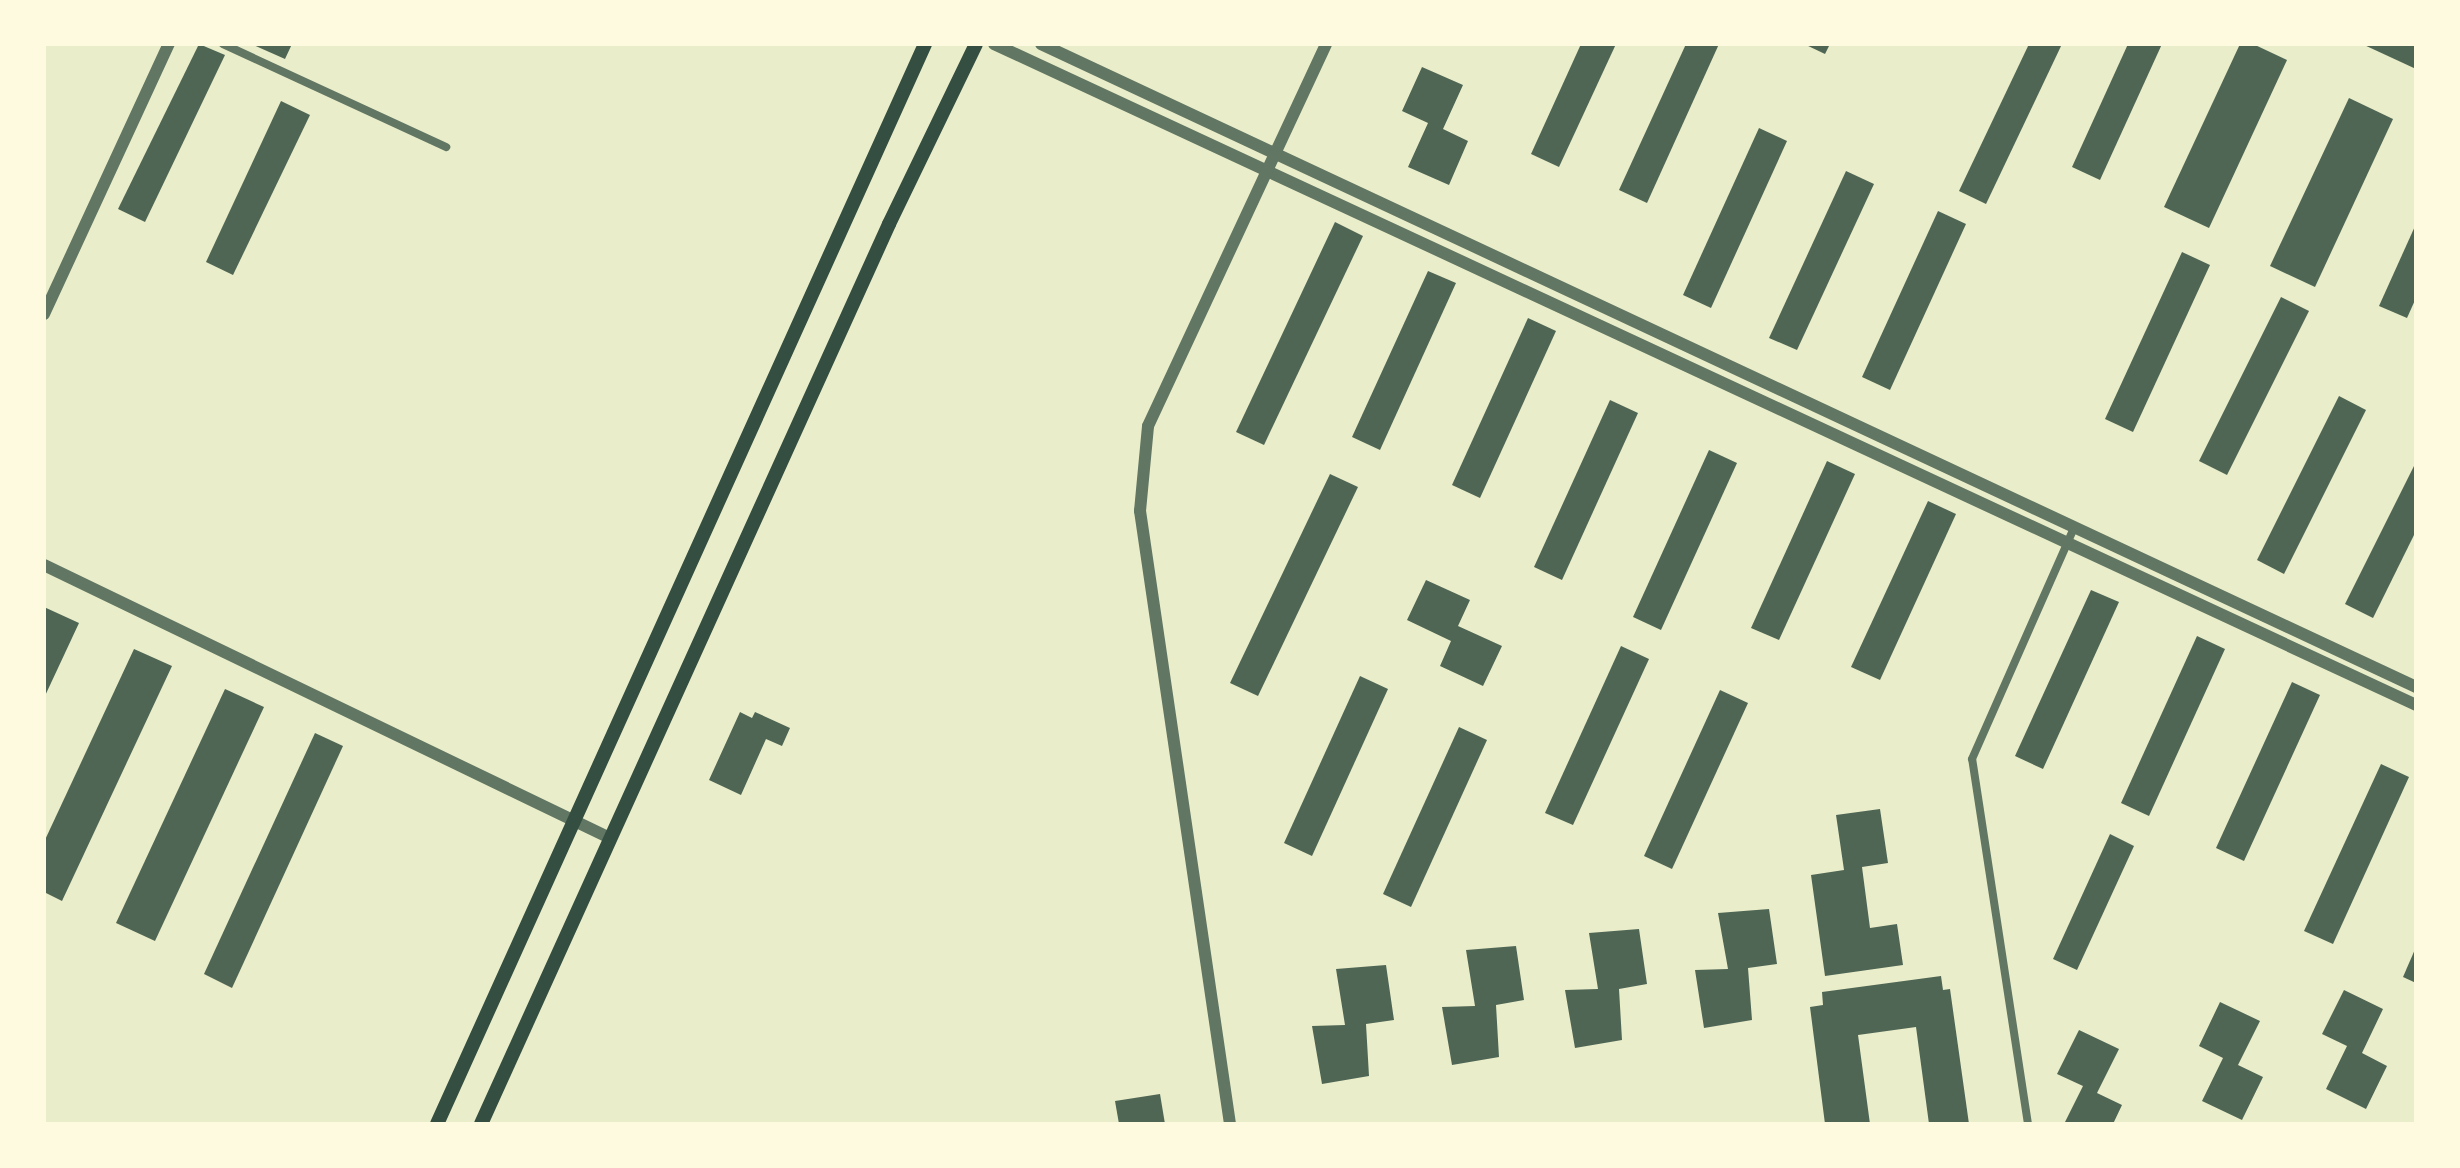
<!DOCTYPE html>
<html>
<head>
<meta charset="utf-8">
<style>
	body { margin:0 }
	#map { position:relative; width:2460px; height:1168px; overflow:hidden; background:#e9edc9; font-family:"DejaVu Sans",sans-serif }
	div>[style] { position:absolute }
	.building>* { inset:0; background:#4f6655 }
	.minor>* { height:8px; margin:-4px; padding:0 4px; transform-origin:4px; border-radius:4px; background:#617663 }
	.tertiary>* { height:12px; margin:-6px; padding:0 6px; transform-origin:6px; border-radius:6px; background:#617663 }
	.secondary>* { height:14px; margin:-7px; padding:0 7px; transform-origin:7px; border-radius:7px; background:#344e41 }
	span { translate:-50% -50%; white-space:nowrap; text-align:center; line-height:1.15; -webkit-text-stroke:8px #fefae0; paint-order:stroke }
	.frame { position:absolute; inset:0; border:46px solid #fefae0; pointer-events:none }
</style>
</head>
<body>
<div id="map">
	<div class="building">
		<i style="clip-path:polygon(199px 44px,225px 55px,145px 222px,118px 209px)"></i>
		<i style="clip-path:polygon(251px 44px,292px 44px,285px 59px)"></i>
		<i style="clip-path:polygon(1581px 44px,1616px 44px,1559px 167px,1531px 154px)"></i>
		<i style="clip-path:polygon(1686px 44px,1719px 44px,1647px 203px,1619px 190px)"></i>
		<i style="clip-path:polygon(1804px 44px,1830px 44px,1825px 54px)"></i>
		<i style="clip-path:polygon(2029px 44px,2062px 44px,1986px 204px,1959px 191px)"></i>
		<i style="clip-path:polygon(2128px 44px,2162px 44px,2100px 180px,2072px 167px)"></i>
		<i style="clip-path:polygon(2240px 44px,2253px 44px,2287px 60px,2209px 228px,2164px 207px)"></i>
		<i style="clip-path:polygon(2362px 44px,2416px 44px,2416px 69px)"></i>
		<i style="clip-path:polygon(1422px 67px,1463px 85px,1443px 129px,1468px 141px,1449px 185px,1408px 167px,1428px 123px,1402px 111px)"></i>
		<i style="clip-path:polygon(2349px 98px,2393px 119px,2315px 287px,2270px 266px)"></i>
		<i style="clip-path:polygon(281px 101px,310px 115px,233px 275px,206px 262px)"></i>
		<i style="clip-path:polygon(1759px 128px,1787px 141px,1711px 308px,1683px 295px)"></i>
		<i style="clip-path:polygon(1846px 171px,1874px 184px,1797px 350px,1769px 338px)"></i>
		<i style="clip-path:polygon(1938px 211px,1966px 224px,1890px 390px,1862px 377px)"></i>
		<i style="clip-path:polygon(1335px 222px,1363px 236px,1264px 445px,1236px 432px)"></i>
		<i style="clip-path:polygon(2416px 224px,2416px 298px,2407px 318px,2379px 306px)"></i>
		<i style="clip-path:polygon(2182px 252px,2210px 265px,2133px 432px,2105px 419px)"></i>
		<i style="clip-path:polygon(1428px 271px,1456px 283px,1380px 450px,1352px 437px)"></i>
		<i style="clip-path:polygon(2281px 297px,2309px 311px,2227px 475px,2199px 461px)"></i>
		<i style="clip-path:polygon(1528px 318px,1556px 331px,1480px 498px,1452px 485px)"></i>
		<i style="clip-path:polygon(2339px 396px,2366px 410px,2284px 574px,2257px 560px)"></i>
		<i style="clip-path:polygon(1610px 400px,1638px 413px,1562px 580px,1534px 567px)"></i>
		<i style="clip-path:polygon(1709px 450px,1737px 463px,1661px 630px,1633px 617px)"></i>
		<i style="clip-path:polygon(1827px 461px,1855px 474px,1779px 640px,1751px 628px)"></i>
		<i style="clip-path:polygon(2416px 462px,2416px 531px,2373px 618px,2345px 604px)"></i>
		<i style="clip-path:polygon(1330px 474px,1358px 487px,1258px 696px,1230px 683px)"></i>
		<i style="clip-path:polygon(1928px 501px,1956px 514px,1880px 680px,1851px 667px)"></i>
		<i style="clip-path:polygon(1426px 580px,1470px 600px,1458px 626px,1502px 646px,1483px 686px,1440px 666px,1451px 641px,1407px 620px)"></i>
		<i style="clip-path:polygon(2091px 590px,2119px 602px,2043px 769px,2015px 756px)"></i>
		<i style="clip-path:polygon(44px 607px,79px 623px,44px 698px)"></i>
		<i style="clip-path:polygon(2197px 636px,2225px 649px,2149px 816px,2121px 803px)"></i>
		<i style="clip-path:polygon(1621px 646px,1649px 659px,1573px 825px,1545px 813px)"></i>
		<i style="clip-path:polygon(134px 649px,172px 666px,62px 901px,44px 892px,44px 842px)"></i>
		<i style="clip-path:polygon(1360px 676px,1388px 689px,1312px 856px,1284px 843px)"></i>
		<i style="clip-path:polygon(2292px 682px,2320px 695px,2244px 861px,2216px 848px)"></i>
		<i style="clip-path:polygon(225px 689px,264px 707px,155px 941px,116px 923px)"></i>
		<i style="clip-path:polygon(1720px 690px,1748px 703px,1672px 869px,1644px 856px)"></i>
		<i style="clip-path:polygon(740px 712px,752px 718px,755px 712px,790px 728px,782px 746px,766px 739px,741px 795px,709px 780px)"></i>
		<i style="clip-path:polygon(1459px 727px,1487px 740px,1411px 907px,1383px 894px)"></i>
		<i style="clip-path:polygon(315px 733px,343px 746px,232px 988px,204px 974px)"></i>
		<i style="clip-path:polygon(2381px 764px,2409px 777px,2333px 944px,2304px 931px)"></i>
		<i style="clip-path:polygon(1880px 809px,1888px 863px,1862px 867px,1870px 928px,1897px 924px,1903px 965px,1825px 976px,1811px 875px,1844px 870px,1836px 815px)"></i>
		<i style="clip-path:polygon(2110px 834px,2134px 846px,2077px 970px,2053px 959px)"></i>
		<i style="clip-path:polygon(1769px 909px,1777px 964px,1748px 968px,1752px 1020px,1704px 1028px,1695px 970px,1728px 969px,1718px 913px)"></i>
		<i style="clip-path:polygon(1639px 929px,1647px 984px,1619px 989px,1622px 1040px,1575px 1048px,1565px 990px,1598px 989px,1589px 933px)"></i>
		<i style="clip-path:polygon(1516px 946px,1524px 1000px,1496px 1005px,1499px 1057px,1452px 1065px,1442px 1007px,1475px 1006px,1466px 950px)"></i>
		<i style="clip-path:polygon(2416px 947px,2416px 983px,2403px 977px)"></i>
		<i style="clip-path:polygon(1386px 965px,1394px 1020px,1366px 1024px,1369px 1076px,1322px 1084px,1312px 1026px,1345px 1025px,1336px 969px)"></i>
		<i style="clip-path:polygon(1941px 976px,1943px 990px,1950px 989px,1969px 1124px,1929px 1124px,1916px 1027px,1858px 1035px,1870px 1124px,1825px 1124px,1810px 1007px,1823px 1005px,1822px 992px)"></i>
		<i style="clip-path:polygon(2344px 990px,2383px 1009px,2362px 1053px,2387px 1066px,2366px 1109px,2326px 1089px,2347px 1046px,2322px 1034px)"></i>
		<i style="clip-path:polygon(2220px 1002px,2260px 1021px,2238px 1065px,2263px 1077px,2242px 1120px,2202px 1101px,2223px 1058px,2199px 1046px)"></i>
		<i style="clip-path:polygon(2079px 1030px,2119px 1049px,2097px 1093px,2122px 1105px,2113px 1124px,2064px 1124px,2083px 1086px,2057px 1074px)"></i>
		<i style="clip-path:polygon(1160px 1094px,1165px 1124px,1119px 1124px,1115px 1101px)"></i>
	</div>
	<div class="minor">
		<i style="left:223px;top:44px;width:246px;rotate:24.8deg"></i>
		<i style="left:2028px;top:1124px;width:369px;rotate:-98.7deg"></i>
		<i style="left:1972px;top:759px;width:253px;rotate:-66.2deg"></i>
	</div>
	<div class="tertiary">
		<i style="left:994px;top:44px;width:1568px;rotate:24.93deg"></i>
		<i style="left:1041px;top:44px;width:1518px;rotate:25.06deg"></i>
		<i style="left:44px;top:314px;width:298px;rotate:-65.2deg"></i>
		<i style="left:44px;top:565px;width:628px;rotate:25.75deg"></i>
		<i style="left:1230px;top:1124px;width:620px;rotate:-98.35deg"></i>
		<i style="left:1140px;top:511px;width:85px;rotate:-84.6deg"></i>
		<i style="left:1148px;top:426px;width:421px;rotate:-65deg"></i>
	</div>
	<div class="secondary">
		<i style="left:437px;top:1124px;width:1185px;rotate:-65.68deg"></i>
		<i style="left:481px;top:1124px;width:988px;rotate:-65.61deg"></i>
		<i style="left:889px;top:224px;width:200px;rotate:-64.2deg"></i>
	</div>
	<div class="frame"></div>
</div>
</body>
</html>
